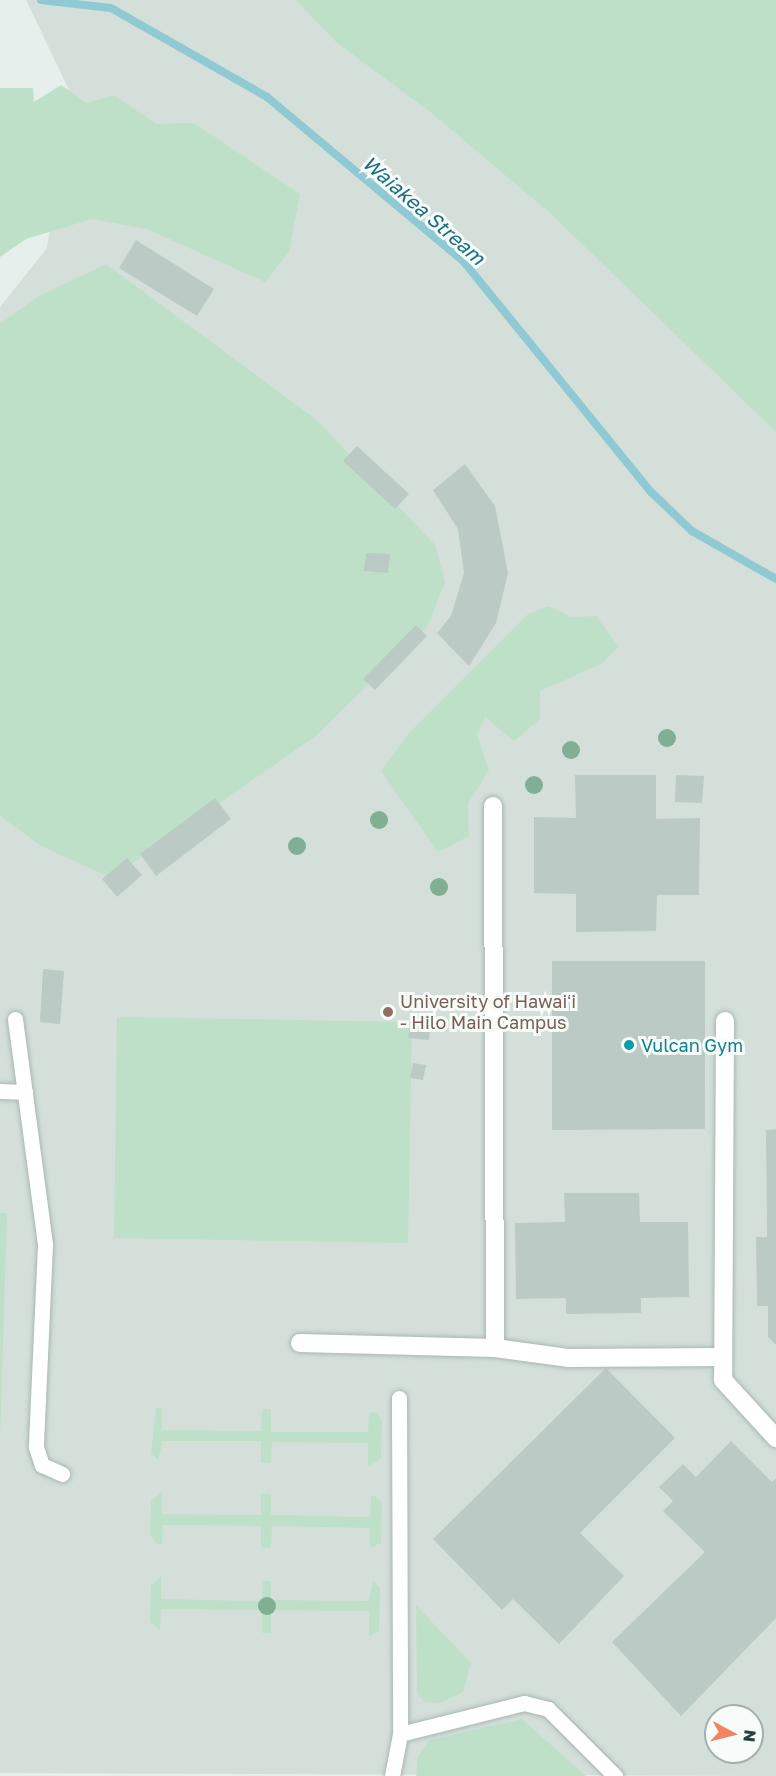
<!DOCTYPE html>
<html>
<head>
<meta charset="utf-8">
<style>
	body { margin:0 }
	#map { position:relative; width:776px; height:1776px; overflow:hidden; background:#e6efeb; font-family:"Golos Text",sans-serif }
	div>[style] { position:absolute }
	.built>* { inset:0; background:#d4dfda }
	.green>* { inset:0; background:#bfe0c8 }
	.stream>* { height:8px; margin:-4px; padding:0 4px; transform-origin:4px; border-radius:4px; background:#8ec9d4 }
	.building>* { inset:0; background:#bbcac4 }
	.roads { filter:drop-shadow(0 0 2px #a8b8b2) drop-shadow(0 0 2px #a8b8b2) }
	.lane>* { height:15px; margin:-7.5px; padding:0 7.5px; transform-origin:7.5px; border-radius:7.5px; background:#fff }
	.street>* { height:18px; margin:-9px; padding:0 9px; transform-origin:9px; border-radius:9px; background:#fff }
	.trees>* { width:18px; height:18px; margin:-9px; border-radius:50%; background:#80af93 }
	.dots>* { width:16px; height:16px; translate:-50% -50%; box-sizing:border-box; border:3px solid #f7fbf9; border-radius:50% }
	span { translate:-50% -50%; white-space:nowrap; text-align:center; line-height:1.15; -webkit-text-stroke:6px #f7fbf9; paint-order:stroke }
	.education-label { font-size:18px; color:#785e54 }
	.left { translate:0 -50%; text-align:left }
	.culture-label { font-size:18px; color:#0d838f }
	.water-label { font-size:20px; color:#1c6f80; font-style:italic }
	.north { position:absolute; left:704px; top:1704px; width:60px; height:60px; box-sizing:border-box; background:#f7fbf9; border:2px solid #a3b1ad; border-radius:50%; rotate:97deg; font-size:16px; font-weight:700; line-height:24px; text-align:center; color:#24423a }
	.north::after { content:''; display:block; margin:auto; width:21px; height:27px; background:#f4845f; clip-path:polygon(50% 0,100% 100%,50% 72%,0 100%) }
</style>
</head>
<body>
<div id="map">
	<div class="built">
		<i style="clip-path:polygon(evenodd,26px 0,776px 0,776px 1776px,0 1773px,0 307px,47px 248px,71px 94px,26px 0,716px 1716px,752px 1716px,752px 1752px,716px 1752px,716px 1716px)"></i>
	</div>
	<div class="green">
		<i style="clip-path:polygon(296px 0,776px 0,776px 432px,550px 213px,434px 115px,336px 42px)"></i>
		<i style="clip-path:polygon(61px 85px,87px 103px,114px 95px,156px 124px,194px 123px,300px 194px,289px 252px,265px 282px,147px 229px,92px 219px,26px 239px,0 257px,0 88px,33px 88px,34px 102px)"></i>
		<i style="clip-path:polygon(106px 264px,317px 420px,435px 545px,445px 582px,428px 625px,316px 736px,111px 878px,41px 846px,0 816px,0 324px,37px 297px)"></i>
		<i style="clip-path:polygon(549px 606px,571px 617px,596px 616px,618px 646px,603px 663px,540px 691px,540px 719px,514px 741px,485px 717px,477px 734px,489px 771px,468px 803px,469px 836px,438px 852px,381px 771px,408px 734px,528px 614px)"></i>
		<i style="clip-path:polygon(117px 1017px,412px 1022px,408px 1243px,114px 1238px)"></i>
		<i style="clip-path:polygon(0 1213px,7px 1213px,0 1437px)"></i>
		<i style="clip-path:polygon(156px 1408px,162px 1408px,162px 1430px,261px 1431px,262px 1409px,271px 1409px,271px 1432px,368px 1432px,369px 1413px,376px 1412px,382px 1421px,381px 1459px,368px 1466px,368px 1443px,272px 1442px,271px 1463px,261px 1463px,261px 1441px,163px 1441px,158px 1460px,151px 1453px)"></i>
		<i style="clip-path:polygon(162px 1492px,162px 1514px,261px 1515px,261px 1494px,271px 1494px,271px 1515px,370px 1517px,371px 1496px,376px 1496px,382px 1503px,381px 1543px,370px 1548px,370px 1528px,272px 1526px,271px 1548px,261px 1547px,261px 1526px,163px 1525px,162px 1544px,157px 1544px,150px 1535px,151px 1501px)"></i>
		<i style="clip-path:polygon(161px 1577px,161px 1599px,262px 1601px,263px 1581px,271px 1581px,271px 1600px,369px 1601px,373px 1581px,380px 1588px,379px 1631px,369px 1636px,369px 1611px,271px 1610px,271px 1633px,262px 1633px,262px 1610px,161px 1609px,160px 1630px,150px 1622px,151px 1585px)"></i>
		<i style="clip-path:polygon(416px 1605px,471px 1663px,463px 1692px,440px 1703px,425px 1702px,417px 1694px)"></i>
		<i style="clip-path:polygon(522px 1719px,586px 1776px,416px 1776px,418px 1756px,430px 1740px)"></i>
	</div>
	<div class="stream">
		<i style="left:41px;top:0;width:70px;rotate:6.5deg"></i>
		<i style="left:111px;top:8px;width:180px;rotate:29.7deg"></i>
		<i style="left:267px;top:97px;width:257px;rotate:39.9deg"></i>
		<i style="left:464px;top:262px;width:296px;rotate:50.9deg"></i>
		<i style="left:651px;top:492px;width:57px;rotate:43.6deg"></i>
		<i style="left:692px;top:531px;width:97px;rotate:29.7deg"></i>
	</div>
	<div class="building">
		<i style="clip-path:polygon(136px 240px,214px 289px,197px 316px,119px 268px)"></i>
		<i style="clip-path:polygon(357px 446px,409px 494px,395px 509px,343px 461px)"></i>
		<i style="clip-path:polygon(465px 464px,495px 506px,508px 573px,496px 623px,469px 666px,437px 633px,451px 616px,464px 573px,458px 529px,433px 490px)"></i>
		<i style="clip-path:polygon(366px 553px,390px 554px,388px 573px,364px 571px)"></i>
		<i style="clip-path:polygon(416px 625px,427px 636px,375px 690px,363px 679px)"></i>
		<i style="clip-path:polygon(575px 775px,656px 775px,656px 819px,700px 818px,699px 895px,657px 895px,656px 931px,576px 932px,576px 894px,534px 893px,534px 817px,576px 818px)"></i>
		<i style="clip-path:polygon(676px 775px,704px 776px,702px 803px,675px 802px)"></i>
		<i style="clip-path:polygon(215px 798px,231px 819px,156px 876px,140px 854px)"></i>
		<i style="clip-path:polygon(127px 858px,142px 875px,117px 897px,102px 879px)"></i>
		<i style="clip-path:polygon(552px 961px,705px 961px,705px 1129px,552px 1130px)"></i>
		<i style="clip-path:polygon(43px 969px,64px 971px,60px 1024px,40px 1022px)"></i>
		<i style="clip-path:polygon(411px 1019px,431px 1021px,429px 1040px,408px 1038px)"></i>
		<i style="clip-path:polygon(413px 1063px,426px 1065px,423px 1080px,410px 1078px)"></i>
		<i style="clip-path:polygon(776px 1129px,776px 1345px,768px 1337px,768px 1306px,757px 1306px,756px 1237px,767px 1237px,766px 1130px)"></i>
		<i style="clip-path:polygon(564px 1193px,639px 1193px,640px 1222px,688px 1222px,689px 1297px,641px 1298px,641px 1313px,566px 1314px,566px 1298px,516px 1299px,515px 1223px,565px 1222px)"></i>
		<i style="clip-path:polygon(606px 1368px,675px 1438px,580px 1533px,624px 1576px,559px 1644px,513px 1599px,502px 1610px,433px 1539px)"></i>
		<i style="clip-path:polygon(731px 1441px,772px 1482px,776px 1478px,776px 1618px,681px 1716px,612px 1642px,705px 1552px,663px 1511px,673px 1501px,659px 1487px,683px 1464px,696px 1477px)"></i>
	</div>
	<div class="roads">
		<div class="lane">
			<i style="left:15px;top:1019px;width:228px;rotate:82.4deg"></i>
			<i style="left:45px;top:1245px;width:202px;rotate:92.6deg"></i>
			<i style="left:36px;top:1447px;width:19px;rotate:72deg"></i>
			<i style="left:42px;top:1465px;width:22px;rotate:24deg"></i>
			<i style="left:0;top:1091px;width:25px;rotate:2deg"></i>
			<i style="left:399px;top:1398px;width:336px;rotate:89.8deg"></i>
			<i style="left:392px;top:1776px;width:43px;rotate:-79.2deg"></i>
			<i style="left:400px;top:1734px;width:128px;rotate:-14deg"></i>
			<i style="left:524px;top:1703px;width:25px;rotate:14deg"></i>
			<i style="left:548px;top:1709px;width:95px;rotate:45deg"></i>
		</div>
		<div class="street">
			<i style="left:493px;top:806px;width:542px;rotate:89.79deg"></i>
			<i style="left:495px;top:1348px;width:75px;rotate:7.7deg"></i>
			<i style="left:569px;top:1358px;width:154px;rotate:-0.4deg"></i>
			<i style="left:725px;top:1021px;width:359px;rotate:90.3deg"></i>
			<i style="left:723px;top:1380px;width:79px;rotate:47.6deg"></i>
			<i style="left:300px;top:1343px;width:195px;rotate:1.5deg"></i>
		</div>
	</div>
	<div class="trees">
		<i style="left:667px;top:738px"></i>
		<i style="left:571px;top:750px"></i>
		<i style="left:534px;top:785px"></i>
		<i style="left:379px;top:820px"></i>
		<i style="left:297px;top:846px"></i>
		<i style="left:439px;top:887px"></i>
		<i style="left:267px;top:1606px"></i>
	</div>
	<div class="dots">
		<i style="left:388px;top:1012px;background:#8d6e63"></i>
		<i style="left:629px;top:1045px;background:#0f9aa8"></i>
	</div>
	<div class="education-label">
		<span class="left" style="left:400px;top:1012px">University of Hawaiʻi<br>- Hilo Main Campus</span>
	</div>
	<div class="culture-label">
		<span class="left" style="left:641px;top:1045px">Vulcan Gym</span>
	</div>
	<div class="water-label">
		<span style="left:424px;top:210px;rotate:41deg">Waiakea Stream</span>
	</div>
	<div class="north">N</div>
</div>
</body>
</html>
